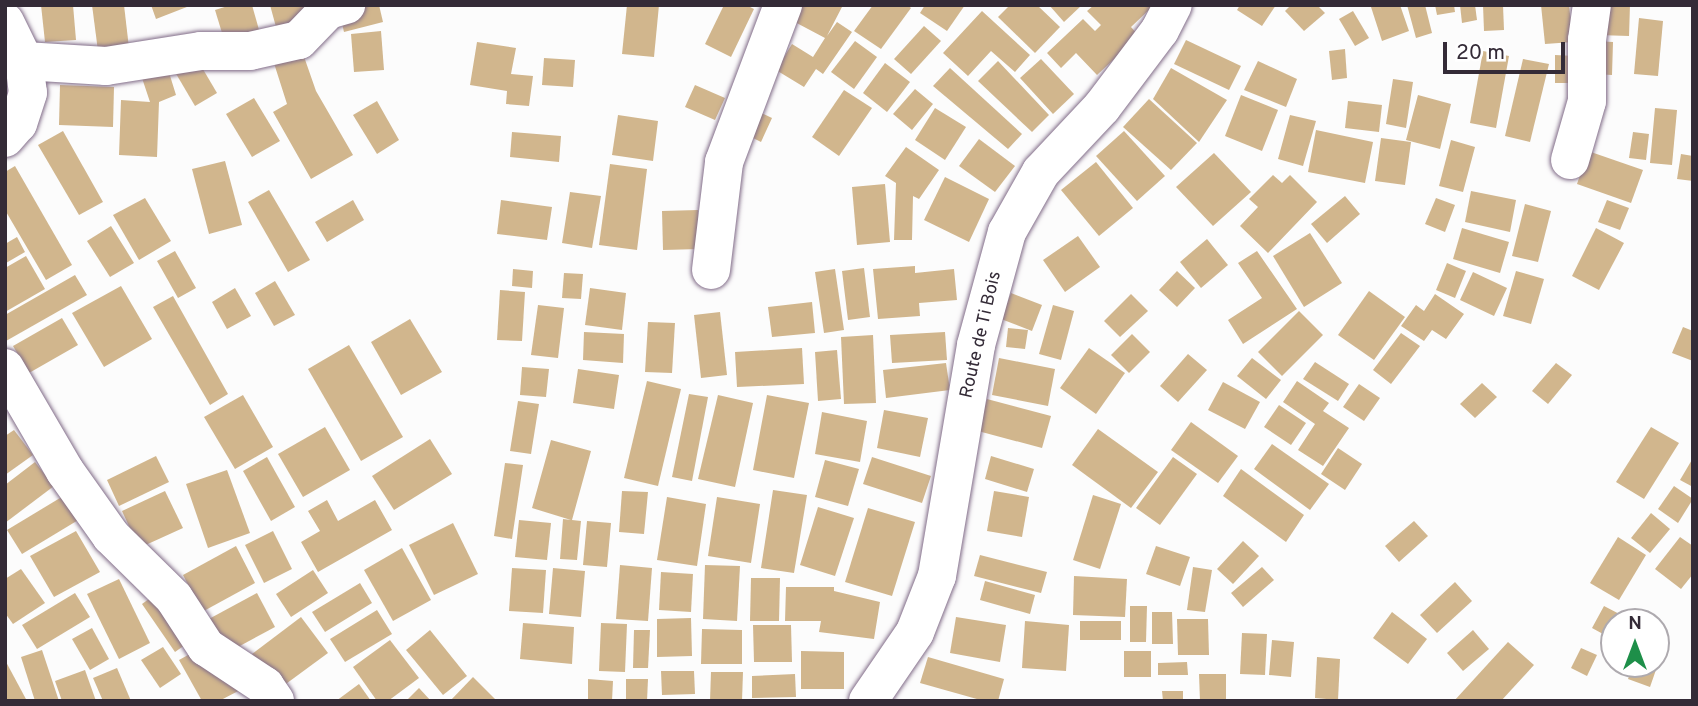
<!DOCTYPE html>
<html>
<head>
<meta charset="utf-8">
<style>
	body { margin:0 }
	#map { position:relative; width:1698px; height:706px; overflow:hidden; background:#fcfcfc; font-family:Overpass,sans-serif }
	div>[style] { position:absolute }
	.building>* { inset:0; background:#d1b68d }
	.roads { filter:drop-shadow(0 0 2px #826d89) drop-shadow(0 0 2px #826d89) }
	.street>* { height:38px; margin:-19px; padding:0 19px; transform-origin:19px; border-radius:19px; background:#fff }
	span { translate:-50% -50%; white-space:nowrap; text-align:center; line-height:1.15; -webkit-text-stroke:7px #fff; paint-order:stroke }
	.street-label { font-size:18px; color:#342b37 }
	.frame { position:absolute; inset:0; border:7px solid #342b37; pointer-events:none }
	.north { position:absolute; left:1600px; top:608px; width:70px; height:70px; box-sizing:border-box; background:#fff; border:2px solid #aeaaaf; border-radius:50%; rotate:0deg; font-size:19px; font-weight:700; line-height:28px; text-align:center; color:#342b37 }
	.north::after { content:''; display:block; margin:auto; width:24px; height:32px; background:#1e8f49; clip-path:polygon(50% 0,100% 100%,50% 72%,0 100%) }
	.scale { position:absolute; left:1443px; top:42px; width:122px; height:32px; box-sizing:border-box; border:4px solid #342b37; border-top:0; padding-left:9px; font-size:21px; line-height:24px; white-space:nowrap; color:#342b37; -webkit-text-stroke:5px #fff; paint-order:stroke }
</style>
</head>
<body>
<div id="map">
	<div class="building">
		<i style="clip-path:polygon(41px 5px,73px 5px,76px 40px,45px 42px)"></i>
		<i style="clip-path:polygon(92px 5px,124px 5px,129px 48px,98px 51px)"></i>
		<i style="clip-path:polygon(151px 5px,192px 5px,156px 19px)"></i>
		<i style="clip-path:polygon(231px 5px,252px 5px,261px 37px,226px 46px,215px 10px)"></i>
		<i style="clip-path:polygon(270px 5px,313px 5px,316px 16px,276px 27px)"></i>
		<i style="clip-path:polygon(363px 5px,379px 5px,383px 22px,344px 32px,339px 11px)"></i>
		<i style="clip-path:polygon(627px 5px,659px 5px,654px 57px,622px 54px)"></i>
		<i style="clip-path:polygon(724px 5px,746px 5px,754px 9px,731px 57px,705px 44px)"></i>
		<i style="clip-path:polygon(798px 5px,843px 5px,827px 36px,837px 22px,852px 32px,823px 74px,816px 69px,804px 87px,776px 70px,792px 44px,813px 57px,825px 38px,791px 20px)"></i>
		<i style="clip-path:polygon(873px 5px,907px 5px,911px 8px,881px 49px,854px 31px)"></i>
		<i style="clip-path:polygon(925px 5px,965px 5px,947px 31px,920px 13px)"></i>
		<i style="clip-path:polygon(1010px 5px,1037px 5px,1060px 27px,1035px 53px,998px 17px)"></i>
		<i style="clip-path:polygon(1049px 5px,1082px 5px,1064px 22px)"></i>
		<i style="clip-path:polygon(1094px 5px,1152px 7px,1131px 27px,1139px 36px,1097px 75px,1076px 53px,1061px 68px,1047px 53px,1083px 19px,1095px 31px,1101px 25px,1087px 11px)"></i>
		<i style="clip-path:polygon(1240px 5px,1276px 5px,1262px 26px,1237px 10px)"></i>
		<i style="clip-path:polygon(1291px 5px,1317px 5px,1325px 13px,1304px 31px,1285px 11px)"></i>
		<i style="clip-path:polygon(1376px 5px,1400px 5px,1409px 31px,1382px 41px,1371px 7px)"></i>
		<i style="clip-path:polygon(1407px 5px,1425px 5px,1432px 33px,1416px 38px)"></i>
		<i style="clip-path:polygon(1435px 5px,1454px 5px,1455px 12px,1437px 15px)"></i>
		<i style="clip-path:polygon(1460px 5px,1475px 5px,1477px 20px,1462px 23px)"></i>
		<i style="clip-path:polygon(1483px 5px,1503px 5px,1504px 30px,1484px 31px)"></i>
		<i style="clip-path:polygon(1541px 5px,1569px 5px,1573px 42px,1545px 44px)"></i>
		<i style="clip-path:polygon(1599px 5px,1630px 5px,1629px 36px,1598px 35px)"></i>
		<i style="clip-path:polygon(982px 11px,1030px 55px,1015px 72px,991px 51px,968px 76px,943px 53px)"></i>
		<i style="clip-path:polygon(1353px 11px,1369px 38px,1355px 46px,1339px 19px)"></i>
		<i style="clip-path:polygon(1639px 18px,1663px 21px,1658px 76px,1634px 74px)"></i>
		<i style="clip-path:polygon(924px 26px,941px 41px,911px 74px,894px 59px)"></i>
		<i style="clip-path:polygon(381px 31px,384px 70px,354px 72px,351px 34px)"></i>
		<i style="clip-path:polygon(1186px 40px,1241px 66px,1229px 90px,1174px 64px)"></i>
		<i style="clip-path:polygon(855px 41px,877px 57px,854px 89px,831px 72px)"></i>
		<i style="clip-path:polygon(1594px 41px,1613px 42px,1612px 75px,1592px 74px)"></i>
		<i style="clip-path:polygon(477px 42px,516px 48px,511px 74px,533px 76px,529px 106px,506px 104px,507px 91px,470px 85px)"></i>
		<i style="clip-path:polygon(301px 48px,316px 91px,353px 155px,311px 179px,273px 112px,287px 104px,272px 57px)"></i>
		<i style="clip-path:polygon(1345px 49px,1347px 78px,1332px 80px,1329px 51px)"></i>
		<i style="clip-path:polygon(1483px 51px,1509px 56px,1496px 128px,1470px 123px)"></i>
		<i style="clip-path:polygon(1555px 55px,1575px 56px,1575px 83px,1555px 83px)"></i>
		<i style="clip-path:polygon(544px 58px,575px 60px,573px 87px,542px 85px)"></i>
		<i style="clip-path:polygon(197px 59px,217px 93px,195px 106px,175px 72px)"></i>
		<i style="clip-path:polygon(1041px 59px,1074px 94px,1053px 114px,1020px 78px)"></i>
		<i style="clip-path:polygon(1523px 59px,1549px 64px,1530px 142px,1505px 136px)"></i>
		<i style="clip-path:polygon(998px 61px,1049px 115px,1032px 132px,978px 81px)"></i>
		<i style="clip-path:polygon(1258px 61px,1297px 79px,1286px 107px,1244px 90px)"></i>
		<i style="clip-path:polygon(885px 63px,910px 82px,887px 112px,863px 93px)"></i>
		<i style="clip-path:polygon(167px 66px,176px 95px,159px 102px,157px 157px,119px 155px,121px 100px,150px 102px,141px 75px)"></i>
		<i style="clip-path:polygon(950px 68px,1022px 134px,1008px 149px,933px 86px)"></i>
		<i style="clip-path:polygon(1171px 68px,1227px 100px,1199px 142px,1153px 99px)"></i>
		<i style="clip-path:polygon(1393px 79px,1413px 82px,1406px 128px,1386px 124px)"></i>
		<i style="clip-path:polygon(60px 85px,114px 87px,113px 127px,59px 125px)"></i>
		<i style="clip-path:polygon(695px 85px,725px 98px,715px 120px,685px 107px)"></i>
		<i style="clip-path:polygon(915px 89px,933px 104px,912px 130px,893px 114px)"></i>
		<i style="clip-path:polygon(844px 90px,872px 108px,839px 156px,812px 137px)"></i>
		<i style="clip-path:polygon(1241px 95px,1278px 110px,1262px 151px,1225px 136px)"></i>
		<i style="clip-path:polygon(1418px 95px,1451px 104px,1440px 149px,1406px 140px)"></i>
		<i style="clip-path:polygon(254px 98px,280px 141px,252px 157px,226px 114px)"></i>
		<i style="clip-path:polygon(1149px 99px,1197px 143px,1171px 170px,1123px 127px)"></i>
		<i style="clip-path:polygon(377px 101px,399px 140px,377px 154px,353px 115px)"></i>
		<i style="clip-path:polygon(1348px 101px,1382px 105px,1379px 132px,1345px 128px)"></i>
		<i style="clip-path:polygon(743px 104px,772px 118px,761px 142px,731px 127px)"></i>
		<i style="clip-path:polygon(935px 108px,966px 127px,945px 160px,915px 140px)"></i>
		<i style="clip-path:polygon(1655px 108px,1677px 110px,1672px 165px,1650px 163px)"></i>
		<i style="clip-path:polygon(618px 115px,658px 121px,653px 161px,612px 155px)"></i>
		<i style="clip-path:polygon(1290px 115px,1316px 121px,1303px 166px,1278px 159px)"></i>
		<i style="clip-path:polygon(1316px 130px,1373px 142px,1365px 183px,1308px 172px)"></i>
		<i style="clip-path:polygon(63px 131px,103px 202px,79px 215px,38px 145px)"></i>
		<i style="clip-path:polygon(1124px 131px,1165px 176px,1137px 201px,1096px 156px)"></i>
		<i style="clip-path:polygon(512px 132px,561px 136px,559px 162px,510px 157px)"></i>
		<i style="clip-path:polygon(1633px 132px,1649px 134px,1646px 160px,1629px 158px)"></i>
		<i style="clip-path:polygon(1381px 138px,1411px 142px,1405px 185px,1375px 181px)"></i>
		<i style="clip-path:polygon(979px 139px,1015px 166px,995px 192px,959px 166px)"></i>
		<i style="clip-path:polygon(1451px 140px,1475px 147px,1463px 192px,1439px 186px)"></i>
		<i style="clip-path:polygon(906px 147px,939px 170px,919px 199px,913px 196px,912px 240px,894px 240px,896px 183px,885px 176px)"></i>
		<i style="clip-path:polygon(1588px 151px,1643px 170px,1631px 203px,1577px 184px)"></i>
		<i style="clip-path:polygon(1214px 153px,1251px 192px,1213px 226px,1176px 187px)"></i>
		<i style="clip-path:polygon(1681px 154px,1693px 156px,1693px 181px,1677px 179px)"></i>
		<i style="clip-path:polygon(225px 161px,242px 225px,209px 234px,192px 169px)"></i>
		<i style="clip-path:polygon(1096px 162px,1133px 208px,1099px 236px,1061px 190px)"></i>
		<i style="clip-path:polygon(610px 164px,647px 169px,637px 250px,599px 245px)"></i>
		<i style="clip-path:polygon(15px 166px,72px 265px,46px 280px,5px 210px,5px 172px)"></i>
		<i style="clip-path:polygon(1273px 175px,1282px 183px,1290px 175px,1317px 202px,1268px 253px,1240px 226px,1258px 207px,1249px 199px)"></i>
		<i style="clip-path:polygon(945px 177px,989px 199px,969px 242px,924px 220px)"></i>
		<i style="clip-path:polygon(885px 184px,890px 242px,857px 245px,852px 187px)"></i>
		<i style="clip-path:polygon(269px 190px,310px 260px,288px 272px,248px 202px)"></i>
		<i style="clip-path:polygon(1471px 191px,1516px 200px,1510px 232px,1465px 222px)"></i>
		<i style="clip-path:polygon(570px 192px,601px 196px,592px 248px,562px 243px)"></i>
		<i style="clip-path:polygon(1345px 196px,1360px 214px,1327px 243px,1311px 224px)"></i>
		<i style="clip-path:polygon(145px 198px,171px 241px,139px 260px,113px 215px)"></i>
		<i style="clip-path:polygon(1436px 198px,1455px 205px,1445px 232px,1425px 224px)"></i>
		<i style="clip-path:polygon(353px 200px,364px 220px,327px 242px,315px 222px)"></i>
		<i style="clip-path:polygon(501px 200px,552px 207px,547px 240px,497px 234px)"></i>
		<i style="clip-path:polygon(1607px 200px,1629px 208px,1620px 230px,1598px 222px)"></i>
		<i style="clip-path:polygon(1525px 204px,1551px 211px,1538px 262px,1512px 256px)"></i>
		<i style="clip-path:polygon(698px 210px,700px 249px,663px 250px,662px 211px)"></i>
		<i style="clip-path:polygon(111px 226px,134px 263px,110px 277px,87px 241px)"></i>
		<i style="clip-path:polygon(1462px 228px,1509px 242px,1500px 273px,1453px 259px)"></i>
		<i style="clip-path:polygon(1596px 228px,1624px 243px,1599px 290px,1572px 276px)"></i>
		<i style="clip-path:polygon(1310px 233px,1342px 283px,1304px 307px,1273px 256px)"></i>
		<i style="clip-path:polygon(1078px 236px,1100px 267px,1065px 292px,1043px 260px)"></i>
		<i style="clip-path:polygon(17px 237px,25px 252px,6px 263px,5px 244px)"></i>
		<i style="clip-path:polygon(1207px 239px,1228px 265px,1201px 288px,1180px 262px)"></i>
		<i style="clip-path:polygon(175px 251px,196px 288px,178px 298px,157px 261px)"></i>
		<i style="clip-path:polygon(1257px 251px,1297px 309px,1243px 344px,1228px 320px,1262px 298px,1238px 263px)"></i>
		<i style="clip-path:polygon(26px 256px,45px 289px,5px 312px,5px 268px)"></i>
		<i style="clip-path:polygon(1447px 263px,1466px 271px,1455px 298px,1436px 290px)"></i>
		<i style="clip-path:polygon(915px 266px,915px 273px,954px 269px,957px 300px,919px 303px,920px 316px,878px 319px,873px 269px)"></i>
		<i style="clip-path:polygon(864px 268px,870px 317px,848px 320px,842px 271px)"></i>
		<i style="clip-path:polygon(513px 269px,533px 271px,532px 288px,512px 286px)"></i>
		<i style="clip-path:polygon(835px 269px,844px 330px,824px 333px,815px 272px)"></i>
		<i style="clip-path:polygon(1177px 271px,1195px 288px,1177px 307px,1159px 290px)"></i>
		<i style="clip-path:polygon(1516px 271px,1544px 279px,1531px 324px,1503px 316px)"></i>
		<i style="clip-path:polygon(1473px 272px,1507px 288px,1494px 316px,1460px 300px)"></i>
		<i style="clip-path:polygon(564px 273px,583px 274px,581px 299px,562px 298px)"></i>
		<i style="clip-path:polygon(75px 275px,87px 295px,6px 341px,5px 315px)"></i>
		<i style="clip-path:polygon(275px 281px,295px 315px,274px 326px,255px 293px)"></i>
		<i style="clip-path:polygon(121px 286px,152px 339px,104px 367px,72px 313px)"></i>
		<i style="clip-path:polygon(235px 288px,251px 316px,227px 329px,212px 302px)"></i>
		<i style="clip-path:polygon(590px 288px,626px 293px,622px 330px,585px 325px)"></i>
		<i style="clip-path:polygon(500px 290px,525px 292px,522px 341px,497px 340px)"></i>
		<i style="clip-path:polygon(1369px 291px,1405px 317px,1374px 360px,1338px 335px)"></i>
		<i style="clip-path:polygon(1011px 293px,1042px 305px,1032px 331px,1001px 319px)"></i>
		<i style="clip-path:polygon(1131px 294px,1148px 311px,1120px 337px,1104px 321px)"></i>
		<i style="clip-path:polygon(1435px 294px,1464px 314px,1446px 339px,1432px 330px,1424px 341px,1401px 326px,1416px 305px,1424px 311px)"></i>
		<i style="clip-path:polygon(173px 296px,228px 394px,210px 405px,153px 307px)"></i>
		<i style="clip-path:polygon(812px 302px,815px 333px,772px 337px,768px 307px)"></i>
		<i style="clip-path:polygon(538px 305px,564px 308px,558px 358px,531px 355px)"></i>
		<i style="clip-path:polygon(1053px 305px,1074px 311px,1061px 360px,1039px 354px)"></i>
		<i style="clip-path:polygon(1299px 311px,1323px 335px,1282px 376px,1258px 352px)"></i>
		<i style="clip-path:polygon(720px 312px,727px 375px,701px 378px,694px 315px)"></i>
		<i style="clip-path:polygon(62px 318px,78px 345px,29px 373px,13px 346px)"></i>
		<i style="clip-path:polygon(410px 319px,442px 372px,401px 395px,371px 342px)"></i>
		<i style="clip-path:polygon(648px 322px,675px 323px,672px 373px,645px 372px)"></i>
		<i style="clip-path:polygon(1683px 327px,1693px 331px,1693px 361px,1672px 353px)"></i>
		<i style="clip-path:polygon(1008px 328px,1028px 330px,1025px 349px,1006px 347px)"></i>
		<i style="clip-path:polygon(584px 332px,624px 334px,623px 363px,583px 360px)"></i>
		<i style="clip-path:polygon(945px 332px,947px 360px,892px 363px,890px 335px)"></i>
		<i style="clip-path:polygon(1401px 333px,1420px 346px,1391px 384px,1373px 370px)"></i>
		<i style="clip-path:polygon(1132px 334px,1150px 352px,1129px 373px,1111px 355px)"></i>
		<i style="clip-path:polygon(873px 335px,876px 403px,844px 404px,841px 337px)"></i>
		<i style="clip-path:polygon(349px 345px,403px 437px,361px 461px,308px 369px)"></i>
		<i style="clip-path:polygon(802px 348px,804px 384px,737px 387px,735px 352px)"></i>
		<i style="clip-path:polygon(1089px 348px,1125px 373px,1096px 414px,1060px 388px)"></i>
		<i style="clip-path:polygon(837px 350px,841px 399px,818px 401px,815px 352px)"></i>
		<i style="clip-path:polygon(1188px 354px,1207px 370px,1178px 402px,1160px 386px)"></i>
		<i style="clip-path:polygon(999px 358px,1055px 369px,1048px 406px,992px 395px)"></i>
		<i style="clip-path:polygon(1252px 358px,1281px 380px,1266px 399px,1237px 376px)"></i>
		<i style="clip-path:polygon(1315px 362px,1349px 384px,1338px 401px,1303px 379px)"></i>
		<i style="clip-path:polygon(946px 363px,950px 390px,886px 398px,883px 370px)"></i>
		<i style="clip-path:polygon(1556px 363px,1572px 375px,1548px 404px,1532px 391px)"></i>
		<i style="clip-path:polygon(522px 367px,549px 369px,546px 397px,520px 395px)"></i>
		<i style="clip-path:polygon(578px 369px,619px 375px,614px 409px,573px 403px)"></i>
		<i style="clip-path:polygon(647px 381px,681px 389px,658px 486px,624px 478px)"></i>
		<i style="clip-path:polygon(1297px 381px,1329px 403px,1323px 411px,1349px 428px,1323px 466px,1298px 450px,1315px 424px,1283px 402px)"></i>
		<i style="clip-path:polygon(1223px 382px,1260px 402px,1245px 429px,1208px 410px)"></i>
		<i style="clip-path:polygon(1482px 383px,1497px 397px,1475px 418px,1460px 404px)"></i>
		<i style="clip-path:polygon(1359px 384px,1380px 398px,1364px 421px,1343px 407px)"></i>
		<i style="clip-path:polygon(689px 394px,708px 397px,692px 481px,672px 477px)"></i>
		<i style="clip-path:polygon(243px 395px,273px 447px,235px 469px,204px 417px)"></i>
		<i style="clip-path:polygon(718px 395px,753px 403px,735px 487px,698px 479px)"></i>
		<i style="clip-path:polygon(767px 395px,809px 403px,794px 478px,753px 470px)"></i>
		<i style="clip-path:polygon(987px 399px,1051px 416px,1042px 448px,978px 431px)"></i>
		<i style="clip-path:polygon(518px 401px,539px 404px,531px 454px,510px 451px)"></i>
		<i style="clip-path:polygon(1279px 405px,1306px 423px,1291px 445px,1264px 427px)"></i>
		<i style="clip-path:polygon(884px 410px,928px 418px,920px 457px,877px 448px)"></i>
		<i style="clip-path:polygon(822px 412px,867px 421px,860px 462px,815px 454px)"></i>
		<i style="clip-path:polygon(1191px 422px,1238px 456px,1218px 483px,1171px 450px)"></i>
		<i style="clip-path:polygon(325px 427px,350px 470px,303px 497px,278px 454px)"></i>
		<i style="clip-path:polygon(1651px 427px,1679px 443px,1644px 499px,1616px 482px)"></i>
		<i style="clip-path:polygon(1098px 429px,1158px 472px,1131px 508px,1072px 465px)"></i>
		<i style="clip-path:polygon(14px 430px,33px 455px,5px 475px,5px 436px)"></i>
		<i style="clip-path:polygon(430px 439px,452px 474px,394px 510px,372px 476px)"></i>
		<i style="clip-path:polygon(551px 440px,591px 451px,572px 520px,581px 521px,577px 560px,560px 559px,563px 519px,571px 520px,532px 508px)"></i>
		<i style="clip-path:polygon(1272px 444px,1329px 484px,1310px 510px,1254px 469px)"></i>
		<i style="clip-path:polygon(1338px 448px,1362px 464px,1345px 490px,1321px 474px)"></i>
		<i style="clip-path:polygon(156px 456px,169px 482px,119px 506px,107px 480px)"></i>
		<i style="clip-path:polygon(991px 456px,1034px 469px,1027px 492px,985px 479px)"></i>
		<i style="clip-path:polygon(267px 457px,295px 507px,271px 521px,243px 471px)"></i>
		<i style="clip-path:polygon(872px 457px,931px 476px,922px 503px,863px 484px)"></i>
		<i style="clip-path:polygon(1173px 457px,1197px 474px,1160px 525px,1136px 508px)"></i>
		<i style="clip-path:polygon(1693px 458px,1693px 487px,1680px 480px)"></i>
		<i style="clip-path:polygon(825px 460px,859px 469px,848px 506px,815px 497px)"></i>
		<i style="clip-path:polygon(35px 462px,54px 486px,5px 523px,5px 485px)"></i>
		<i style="clip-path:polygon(505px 463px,523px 465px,512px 539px,494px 536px)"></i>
		<i style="clip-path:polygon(1241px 469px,1304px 515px,1286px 542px,1223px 496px)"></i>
		<i style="clip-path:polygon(227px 470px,250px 533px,208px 548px,186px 484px)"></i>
		<i style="clip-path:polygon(1674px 486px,1693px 499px,1678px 523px,1658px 509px)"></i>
		<i style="clip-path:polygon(773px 490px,807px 495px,794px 573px,761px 568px)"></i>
		<i style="clip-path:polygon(165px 491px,183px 528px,139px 548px,122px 511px)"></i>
		<i style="clip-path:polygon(622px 491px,648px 492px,644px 534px,619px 532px)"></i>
		<i style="clip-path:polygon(994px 491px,1029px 497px,1022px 537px,987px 531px)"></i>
		<i style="clip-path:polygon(65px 495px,80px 519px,22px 554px,7px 530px)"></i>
		<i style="clip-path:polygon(1093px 495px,1121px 504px,1100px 569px,1073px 560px)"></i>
		<i style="clip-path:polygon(667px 497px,706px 504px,697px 566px,657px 560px)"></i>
		<i style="clip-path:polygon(717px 497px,760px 504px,751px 563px,708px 556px)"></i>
		<i style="clip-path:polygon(327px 500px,338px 521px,375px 500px,392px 530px,318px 572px,301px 542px,320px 531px,308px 511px)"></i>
		<i style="clip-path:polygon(818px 507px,854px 518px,835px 576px,800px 565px)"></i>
		<i style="clip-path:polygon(868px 508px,915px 522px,892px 596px,845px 582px)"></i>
		<i style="clip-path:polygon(1651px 513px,1670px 529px,1650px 553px,1631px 538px)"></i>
		<i style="clip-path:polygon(519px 520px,551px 523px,547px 560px,515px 557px)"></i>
		<i style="clip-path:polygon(587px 521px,611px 523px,607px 567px,583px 565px)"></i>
		<i style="clip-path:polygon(1414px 521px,1428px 536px,1399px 562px,1385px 546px)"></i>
		<i style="clip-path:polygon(453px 523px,478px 574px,434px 595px,409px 545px)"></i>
		<i style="clip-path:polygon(76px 531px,100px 572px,54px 597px,30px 556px)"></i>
		<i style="clip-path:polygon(273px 531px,292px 569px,264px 583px,245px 545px)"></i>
		<i style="clip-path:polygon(1618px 537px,1646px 555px,1619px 600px,1590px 583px)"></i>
		<i style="clip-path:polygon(1680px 537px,1693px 546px,1693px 574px,1681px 589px,1655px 569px)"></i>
		<i style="clip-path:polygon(1243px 541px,1259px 556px,1233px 584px,1217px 569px)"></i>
		<i style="clip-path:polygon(236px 546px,255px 583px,202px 612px,183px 575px)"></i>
		<i style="clip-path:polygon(1156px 546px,1190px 557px,1180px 586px,1146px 574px)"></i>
		<i style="clip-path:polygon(402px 548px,431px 600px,393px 621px,364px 570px)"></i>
		<i style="clip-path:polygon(980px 555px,1047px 572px,1041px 593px,974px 576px)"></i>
		<i style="clip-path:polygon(620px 565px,652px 568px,648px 621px,616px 619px)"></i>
		<i style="clip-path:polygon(705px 565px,740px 566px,737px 621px,703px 619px)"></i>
		<i style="clip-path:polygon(1193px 567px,1212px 570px,1205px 612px,1187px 610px)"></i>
		<i style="clip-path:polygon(1262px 567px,1274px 580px,1243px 607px,1231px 593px)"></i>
		<i style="clip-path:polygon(512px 568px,546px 570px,543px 613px,509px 611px)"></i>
		<i style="clip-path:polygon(553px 568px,585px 571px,581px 617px,549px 614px)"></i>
		<i style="clip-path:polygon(21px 569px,45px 603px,13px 624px,5px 613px,5px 579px)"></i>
		<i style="clip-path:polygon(313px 570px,328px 593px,291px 617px,276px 594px)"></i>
		<i style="clip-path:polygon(661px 572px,693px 574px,691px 612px,659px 610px)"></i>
		<i style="clip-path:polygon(1074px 576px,1127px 579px,1125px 617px,1073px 615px)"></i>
		<i style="clip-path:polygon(751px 578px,780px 578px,779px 621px,750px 621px)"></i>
		<i style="clip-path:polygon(119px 579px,150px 643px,119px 659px,87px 594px)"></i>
		<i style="clip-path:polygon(985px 581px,1035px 595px,1030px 614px,980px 600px)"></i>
		<i style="clip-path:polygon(1455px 582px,1472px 601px,1437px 633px,1420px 615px)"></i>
		<i style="clip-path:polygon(360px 583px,372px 603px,325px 632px,312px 612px)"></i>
		<i style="clip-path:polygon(786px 587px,834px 587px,834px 591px,880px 602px,874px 639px,819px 632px,821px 621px,785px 621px)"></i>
		<i style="clip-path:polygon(160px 591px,192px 640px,175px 652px,142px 604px)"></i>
		<i style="clip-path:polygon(75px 593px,90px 617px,37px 649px,22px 625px)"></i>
		<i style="clip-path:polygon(257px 593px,275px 627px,225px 654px,207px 620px)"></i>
		<i style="clip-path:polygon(1130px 606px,1147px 606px,1146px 642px,1130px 642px)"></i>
		<i style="clip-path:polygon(1604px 606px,1629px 619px,1614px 622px,1614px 640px,1592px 628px)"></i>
		<i style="clip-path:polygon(377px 610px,392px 634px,345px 662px,330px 639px)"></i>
		<i style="clip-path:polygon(1152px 612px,1172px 612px,1173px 644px,1152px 644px)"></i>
		<i style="clip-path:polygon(1392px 612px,1427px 639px,1408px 664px,1373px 638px)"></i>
		<i style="clip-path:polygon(301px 617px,328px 653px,279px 689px,252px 654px)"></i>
		<i style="clip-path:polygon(956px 617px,1006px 625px,1000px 662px,950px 653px)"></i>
		<i style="clip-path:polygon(691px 618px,692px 656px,657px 657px,657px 619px)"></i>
		<i style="clip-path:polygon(1177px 619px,1208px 619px,1209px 655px,1178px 655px)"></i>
		<i style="clip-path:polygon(1025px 621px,1069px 625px,1066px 671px,1022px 668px)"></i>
		<i style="clip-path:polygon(1080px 621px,1121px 621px,1121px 640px,1080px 640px)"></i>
		<i style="clip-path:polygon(523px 623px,574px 627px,572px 664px,520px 659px)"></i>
		<i style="clip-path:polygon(601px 623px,627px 624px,625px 672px,599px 671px)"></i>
		<i style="clip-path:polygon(753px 625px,791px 625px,792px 662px,754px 662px)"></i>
		<i style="clip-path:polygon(92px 628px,109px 659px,90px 670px,72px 639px)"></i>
		<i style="clip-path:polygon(702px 629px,742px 630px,742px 664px,701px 664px)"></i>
		<i style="clip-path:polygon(430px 630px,467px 676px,443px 695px,406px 650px)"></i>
		<i style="clip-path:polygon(634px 630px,650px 630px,648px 668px,633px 668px)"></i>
		<i style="clip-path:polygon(1473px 630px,1489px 649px,1463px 671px,1447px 653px)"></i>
		<i style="clip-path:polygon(1242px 633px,1267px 634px,1265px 675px,1240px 674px)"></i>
		<i style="clip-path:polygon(390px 640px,419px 678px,388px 701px,377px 701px,353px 667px)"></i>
		<i style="clip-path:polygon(1272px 640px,1294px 642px,1291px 677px,1269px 675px)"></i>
		<i style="clip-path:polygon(1508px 642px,1534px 665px,1501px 701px,1454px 701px)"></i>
		<i style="clip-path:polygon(163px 647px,181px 674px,160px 688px,141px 660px)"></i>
		<i style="clip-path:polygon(1581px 648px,1597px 655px,1587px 676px,1571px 668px)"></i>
		<i style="clip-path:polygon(199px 649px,246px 687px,219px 701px,202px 701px,179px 660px)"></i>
		<i style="clip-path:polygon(42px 650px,59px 701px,35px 701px,21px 657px)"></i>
		<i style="clip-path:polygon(801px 651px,844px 652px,844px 689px,801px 689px)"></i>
		<i style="clip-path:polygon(1124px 651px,1151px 651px,1151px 677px,1124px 677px)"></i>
		<i style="clip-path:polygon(928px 657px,1004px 679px,998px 701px,984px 701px,920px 683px)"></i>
		<i style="clip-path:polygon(1317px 657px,1340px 659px,1338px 700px,1315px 698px)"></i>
		<i style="clip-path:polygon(5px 660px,27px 701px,5px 701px)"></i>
		<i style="clip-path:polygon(1187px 662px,1188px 675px,1158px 675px,1158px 663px)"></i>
		<i style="clip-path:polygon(1634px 664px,1658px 664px,1650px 687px,1628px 679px)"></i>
		<i style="clip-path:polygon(117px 668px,131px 701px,103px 701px,93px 678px)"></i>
		<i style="clip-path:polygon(85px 670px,96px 701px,62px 701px,55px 681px)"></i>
		<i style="clip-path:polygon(661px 671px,694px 671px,695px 694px,662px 695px)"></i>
		<i style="clip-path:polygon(711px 672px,743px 672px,742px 701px,710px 701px)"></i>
		<i style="clip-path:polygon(795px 674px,796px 697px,752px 698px,752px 676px)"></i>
		<i style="clip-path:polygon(1199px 674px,1226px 674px,1226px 701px,1200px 701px)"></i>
		<i style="clip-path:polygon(473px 677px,497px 701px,450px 701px)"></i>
		<i style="clip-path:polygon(588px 679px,613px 681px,612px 701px,588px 701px)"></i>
		<i style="clip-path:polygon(626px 679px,648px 679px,647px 701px,626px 701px)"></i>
		<i style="clip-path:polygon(359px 684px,371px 701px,336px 701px)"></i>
		<i style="clip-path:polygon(419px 688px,431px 701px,406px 701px)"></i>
		<i style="clip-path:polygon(1162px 691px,1183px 691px,1183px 701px,1163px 701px)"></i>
	</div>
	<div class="roads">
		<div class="street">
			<i style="left:5px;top:22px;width:43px;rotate:64deg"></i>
			<i style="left:24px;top:61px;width:32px;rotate:83deg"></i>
			<i style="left:28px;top:93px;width:32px;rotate:108deg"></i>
			<i style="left:18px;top:123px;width:20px;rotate:131deg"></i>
			<i style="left:24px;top:61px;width:82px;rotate:3.5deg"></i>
			<i style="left:106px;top:66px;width:96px;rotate:-9deg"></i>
			<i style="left:201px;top:51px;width:49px"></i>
			<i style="left:250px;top:51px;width:50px;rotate:-12.7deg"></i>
			<i style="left:299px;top:40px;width:42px;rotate:-46deg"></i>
			<i style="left:328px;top:10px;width:19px;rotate:-16deg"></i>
			<i style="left:1570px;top:160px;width:61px;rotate:-73.9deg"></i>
			<i style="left:1587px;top:101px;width:61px;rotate:-90deg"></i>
			<i style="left:1587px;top:40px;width:35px;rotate:-82deg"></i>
			<i style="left:711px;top:270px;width:109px;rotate:-83.1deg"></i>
			<i style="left:724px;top:162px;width:168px;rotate:-69.4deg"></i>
			<i style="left:5px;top:368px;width:119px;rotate:59.8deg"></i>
			<i style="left:65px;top:471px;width:80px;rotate:54.7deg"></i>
			<i style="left:111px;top:536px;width:88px;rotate:44.5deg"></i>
			<i style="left:174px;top:598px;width:59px;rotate:56.9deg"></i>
			<i style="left:206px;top:647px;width:71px;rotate:33.5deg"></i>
			<i style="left:265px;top:686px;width:18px;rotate:56deg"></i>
			<i style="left:868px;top:701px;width:83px;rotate:-55.7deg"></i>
			<i style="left:915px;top:632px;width:60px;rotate:-68.6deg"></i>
			<i style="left:937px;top:576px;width:234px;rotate:-80.4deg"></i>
			<i style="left:976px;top:345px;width:117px;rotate:-74.7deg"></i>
			<i style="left:1007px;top:232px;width:69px;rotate:-60.5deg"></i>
			<i style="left:1041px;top:172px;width:89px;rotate:-46.8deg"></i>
			<i style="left:1102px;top:107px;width:96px;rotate:-53deg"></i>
			<i style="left:1160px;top:30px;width:28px;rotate:-63deg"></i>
		</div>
	</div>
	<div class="street-label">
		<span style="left:982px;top:335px;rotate:-77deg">Route de Ti Bois</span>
	</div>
	<div class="frame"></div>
	<div class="north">N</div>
	<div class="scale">20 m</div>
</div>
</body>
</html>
